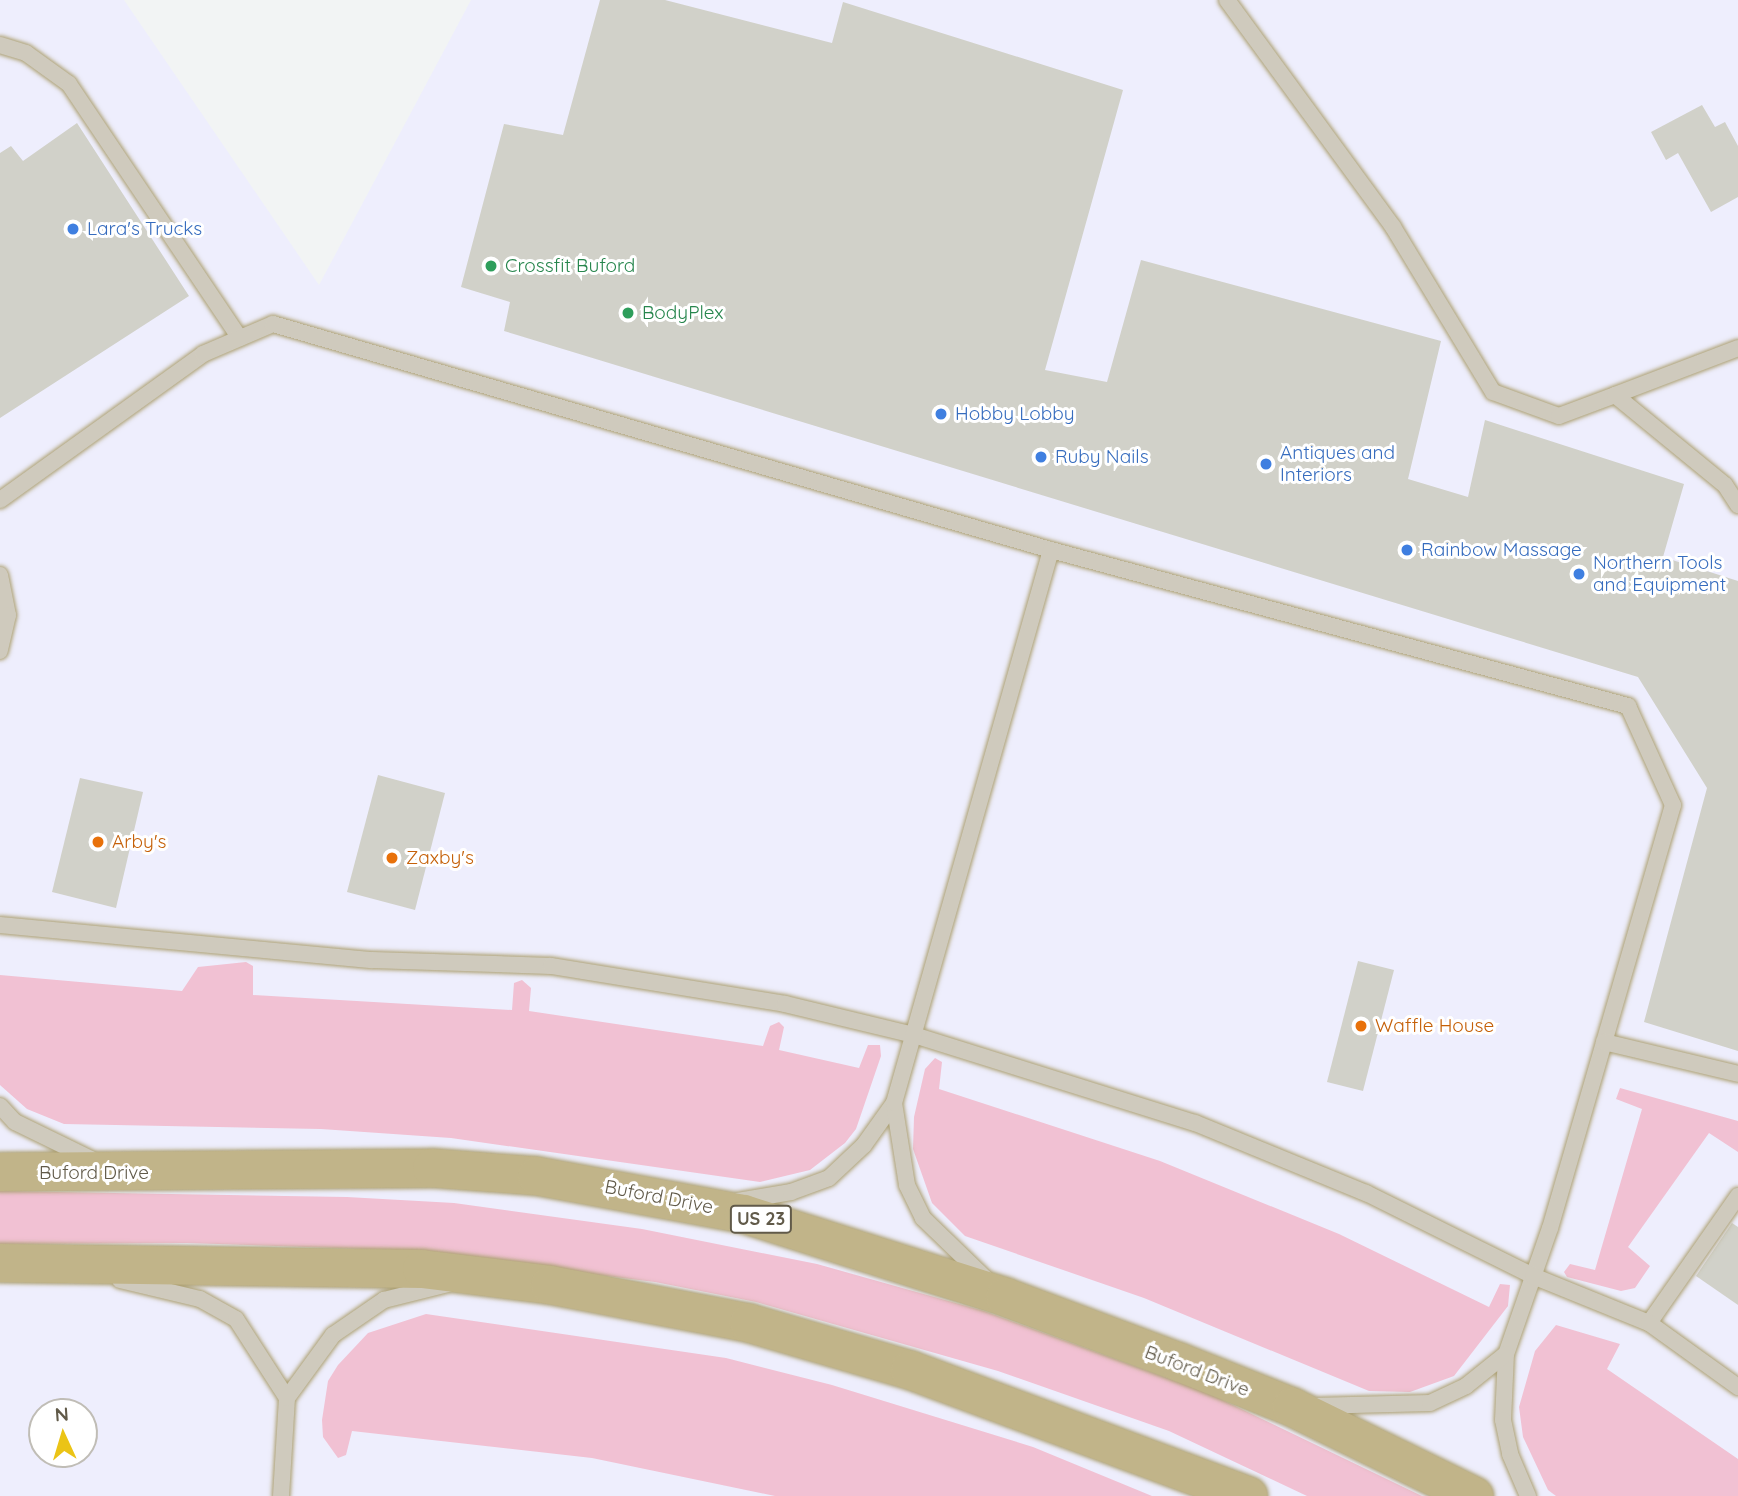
<!DOCTYPE html>
<html>
<head>
<meta charset="utf-8">
<style>
	body { margin:0 }
	#map { position:relative; width:1738px; height:1496px; overflow:hidden; background:#f2f4f4; font-family:Quicksand,sans-serif }
	div>[style] { position:absolute }
	.commercial>* { inset:0; background:#eeeefd }
	.green>* { inset:0; background:#f1c1d3 }
	.building>* { inset:0; background:#d1d1c9 }
	.roads { filter:drop-shadow(0 0 2px #ada174) drop-shadow(0 0 2px #ada174) }
	.lane>* { height:16px; margin:-8px; padding:0 8px; transform-origin:8px; border-radius:8px; background:#cfcabd }
	.highway>* { height:38px; margin:-19px; padding:0 19px; transform-origin:19px; border-radius:19px; background:#c1b489 }
	.dots>* { width:19px; height:19px; translate:-50% -50%; box-sizing:border-box; border:4px solid #fff; border-radius:50% }
	span { translate:-50% -50%; white-space:nowrap; text-align:center; line-height:1.15; -webkit-text-stroke:6px #fff; paint-order:stroke }
	.shield-label span { padding:2px 5px; background:#fff; border:2px solid; border-radius:5px; -webkit-text-stroke-width:0 }
	.shield-label { font-size:18px; color:#615a49; font-weight:700 }
	.shop-label { font-size:19px; color:#366cbe }
	.left { translate:0 -50%; text-align:left }
	.leisure-label { font-size:19px; color:#27864d }
	.food-label { font-size:19px; color:#c56008 }
	.street-label { font-size:19px; color:#615a49 }
	.north { position:absolute; left:28px; top:1398px; width:70px; height:70px; box-sizing:border-box; background:#fff; border:2px solid #c0bdb6; border-radius:50%; rotate:356deg; font-size:19px; font-weight:700; line-height:28px; text-align:center; color:#615a49 }
	.north::after { content:''; display:block; margin:auto; width:24px; height:32px; background:#ebc416; clip-path:polygon(50% 0,100% 100%,50% 72%,0 100%) }
</style>
</head>
<body>
<div id="map">
	<div class="commercial">
		<i style="clip-path:polygon(evenodd,0 0,124px 0,319px 285px,471px 0,1738px 0,1738px 1496px,0 1496px,0 0,42px 1412px,84px 1412px,84px 1454px,42px 1454px,42px 1412px)"></i>
	</div>
	<div class="green">
		<i style="clip-path:polygon(246px 962px,253px 966px,253px 995px,512px 1010px,514px 983px,522px 980px,531px 988px,529px 1011px,763px 1046px,770px 1026px,779px 1022px,784px 1027px,779px 1050px,859px 1068px,868px 1045px,880px 1045px,881px 1056px,856px 1129px,845px 1143px,810px 1170px,760px 1182px,451px 1138px,321px 1129px,64px 1124px,27px 1109px,0 1085px,0 975px,182px 991px,198px 967px)"></i>
		<i style="clip-path:polygon(935px 1058px,942px 1062px,939px 1089px,1160px 1161px,1339px 1234px,1489px 1307px,1500px 1284px,1510px 1285px,1508px 1306px,1454px 1376px,1410px 1392px,1369px 1391px,1144px 1298px,965px 1236px,932px 1203px,913px 1149px,914px 1117px,925px 1069px)"></i>
		<i style="clip-path:polygon(1620px 1088px,1738px 1121px,1738px 1152px,1709px 1133px,1628px 1247px,1650px 1266px,1635px 1288px,1621px 1291px,1567px 1277px,1564px 1272px,1570px 1264px,1595px 1270px,1642px 1109px,1616px 1099px)"></i>
		<i style="clip-path:polygon(0 1191px,347px 1197px,454px 1203px,642px 1229px,817px 1264px,984px 1311px,1208px 1393px,1422px 1496px,1307px 1496px,1169px 1431px,998px 1371px,756px 1302px,655px 1282px,396px 1250px,187px 1243px,0 1244px)"></i>
		<i style="clip-path:polygon(426px 1314px,726px 1358px,832px 1385px,1033px 1447px,1152px 1496px,775px 1496px,592px 1458px,352px 1431px,346px 1455px,338px 1458px,323px 1437px,322px 1420px,328px 1381px,338px 1365px,368px 1333px)"></i>
		<i style="clip-path:polygon(1556px 1325px,1620px 1344px,1607px 1369px,1738px 1459px,1738px 1496px,1556px 1496px,1548px 1490px,1523px 1437px,1519px 1407px,1535px 1351px)"></i>
	</div>
	<div class="building">
		<i style="clip-path:polygon(600px 0,665px 0,832px 43px,843px 2px,1123px 90px,1045px 370px,1107px 382px,1141px 260px,1441px 341px,1408px 479px,1468px 497px,1485px 420px,1684px 484px,1663px 557px,1738px 581px,1738px 1051px,1644px 1022px,1707px 788px,1638px 677px,504px 331px,510px 302px,461px 287px,504px 124px,563px 135px)"></i>
		<i style="clip-path:polygon(1702px 105px,1715px 127px,1725px 122px,1738px 146px,1738px 197px,1711px 212px,1678px 153px,1666px 160px,1651px 132px)"></i>
		<i style="clip-path:polygon(77px 123px,189px 296px,0 418px,0 153px,11px 146px,23px 161px)"></i>
		<i style="clip-path:polygon(378px 775px,445px 793px,415px 910px,347px 892px)"></i>
		<i style="clip-path:polygon(80px 778px,143px 792px,116px 908px,52px 892px)"></i>
		<i style="clip-path:polygon(1358px 961px,1394px 970px,1363px 1091px,1327px 1082px)"></i>
		<i style="clip-path:polygon(1732px 1223px,1738px 1227px,1738px 1305px,1696px 1276px)"></i>
	</div>
	<div class="roads">
		<div class="lane">
			<i style="left:1227px;top:0;width:281px;rotate:53.8deg"></i>
			<i style="left:1393px;top:227px;width:193px;rotate:58.8deg"></i>
			<i style="left:1493px;top:392px;width:70px;rotate:20deg"></i>
			<i style="left:1559px;top:416px;width:60px;rotate:-20.6deg"></i>
			<i style="left:1615px;top:395px;width:142px;rotate:39.3deg"></i>
			<i style="left:1725px;top:485px;width:24px;rotate:57deg"></i>
			<i style="left:0;top:45px;width:27px;rotate:17deg"></i>
			<i style="left:26px;top:53px;width:53px;rotate:35.8deg"></i>
			<i style="left:69px;top:84px;width:306px;rotate:56.1deg"></i>
			<i style="left:1615px;top:395px;width:132px;rotate:-20.9deg"></i>
			<i style="left:0;top:500px;width:250px;rotate:-35.7deg"></i>
			<i style="left:203px;top:354px;width:76px;rotate:-23.2deg"></i>
			<i style="left:273px;top:324px;width:810px;rotate:16.2deg"></i>
			<i style="left:1051px;top:550px;width:598px;rotate:15.13deg"></i>
			<i style="left:1628px;top:706px;width:109px;rotate:65.6deg"></i>
			<i style="left:1673px;top:805px;width:441px;rotate:106.2deg"></i>
			<i style="left:1550px;top:1228px;width:133px;rotate:109.2deg"></i>
			<i style="left:1506px;top:1354px;width:66px;rotate:92.6deg"></i>
			<i style="left:1503px;top:1420px;width:35px;rotate:78deg"></i>
			<i style="left:1510px;top:1454px;width:46px;rotate:66.8deg"></i>
			<i style="left:0;top:575px;width:41px;rotate:78.7deg"></i>
			<i style="left:8px;top:615px;width:37px;rotate:103deg"></i>
			<i style="left:0;top:925px;width:374px;rotate:5.4deg"></i>
			<i style="left:372px;top:960px;width:179px;rotate:1.9deg"></i>
			<i style="left:551px;top:966px;width:237px;rotate:9.2deg"></i>
			<i style="left:785px;top:1004px;width:133px;rotate:13.5deg"></i>
			<i style="left:914px;top:1035px;width:294px;rotate:17.4deg"></i>
			<i style="left:1195px;top:1123px;width:185px;rotate:22.3deg"></i>
			<i style="left:1366px;top:1193px;width:186px;rotate:26.4deg"></i>
			<i style="left:1533px;top:1276px;width:125px;rotate:22.1deg"></i>
			<i style="left:1604px;top:1042px;width:138px;rotate:13.4deg"></i>
			<i style="left:0;top:1106px;width:22px;rotate:47deg"></i>
			<i style="left:15px;top:1122px;width:89px;rotate:26deg"></i>
			<i style="left:1738px;top:1196px;width:155px;rotate:125deg"></i>
			<i style="left:1649px;top:1323px;width:110px;rotate:35.7deg"></i>
			<i style="left:738px;top:1201px;width:54px;rotate:-9.6deg"></i>
			<i style="left:791px;top:1192px;width:40px;rotate:-20.2deg"></i>
			<i style="left:829px;top:1178px;width:48px;rotate:-43.3deg"></i>
			<i style="left:864px;top:1145px;width:52px;rotate:-54.5deg"></i>
			<i style="left:120px;top:1280px;width:82px;rotate:13.4deg"></i>
			<i style="left:200px;top:1299px;width:41px;rotate:29.1deg"></i>
			<i style="left:236px;top:1319px;width:94px;rotate:57.2deg"></i>
			<i style="left:988px;top:1281px;width:91px;rotate:-135.9deg"></i>
			<i style="left:923px;top:1218px;width:37px;rotate:-116deg"></i>
			<i style="left:907px;top:1185px;width:83px;rotate:-99deg"></i>
			<i style="left:894px;top:1103px;width:575px;rotate:-74.15deg"></i>
			<i style="left:1313px;top:1406px;width:117px;rotate:-1.5deg"></i>
			<i style="left:1430px;top:1403px;width:40px;rotate:-25deg"></i>
			<i style="left:1466px;top:1386px;width:51px;rotate:-38.7deg"></i>
			<i style="left:281px;top:1496px;width:98px;rotate:-86.5deg"></i>
			<i style="left:287px;top:1398px;width:78px;rotate:-53.9deg"></i>
			<i style="left:333px;top:1335px;width:62px;rotate:-34.5deg"></i>
			<i style="left:384px;top:1300px;width:66px;rotate:-14deg"></i>
		</div>
		<div class="highway">
			<i style="left:0;top:1172px;width:432px;rotate:-0.5deg"></i>
			<i style="left:432px;top:1168px;width:105px;rotate:4.4deg"></i>
			<i style="left:537px;top:1176px;width:210px;rotate:10.4deg"></i>
			<i style="left:744px;top:1214px;width:274px;rotate:17.6deg"></i>
			<i style="left:1005px;top:1297px;width:186px;rotate:20.5deg"></i>
			<i style="left:1179px;top:1362px;width:122px;rotate:21.7deg"></i>
			<i style="left:1292px;top:1407px;width:203px;rotate:26.1deg"></i>
			<i style="left:0;top:1263px;width:422px;rotate:0.8deg"></i>
			<i style="left:422px;top:1269px;width:129px;rotate:7.1deg"></i>
			<i style="left:550px;top:1285px;width:203px;rotate:10.8deg"></i>
			<i style="left:749px;top:1323px;width:168px;rotate:16.3deg"></i>
			<i style="left:910px;top:1370px;width:361px;rotate:20.4deg"></i>
		</div>
	</div>
	<div class="dots">
		<i style="left:73px;top:229px;background:#3f7fe0"></i>
		<i style="left:491px;top:266px;background:#2e9e5b"></i>
		<i style="left:628px;top:313px;background:#2e9e5b"></i>
		<i style="left:941px;top:414px;background:#3f7fe0"></i>
		<i style="left:1041px;top:457px;background:#3f7fe0"></i>
		<i style="left:1266px;top:464px;background:#3f7fe0"></i>
		<i style="left:1407px;top:550px;background:#3f7fe0"></i>
		<i style="left:1579px;top:574px;background:#3f7fe0"></i>
		<i style="left:98px;top:842px;background:#e8710a"></i>
		<i style="left:392px;top:858px;background:#e8710a"></i>
		<i style="left:1361px;top:1026px;background:#e8710a"></i>
	</div>
	<div class="shield-label">
		<span style="left:761px;top:1219px">US 23</span>
	</div>
	<div class="shop-label">
		<span class="left" style="left:87px;top:229px">Lara's Trucks</span>
		<span class="left" style="left:955px;top:414px">Hobby Lobby</span>
		<span class="left" style="left:1280px;top:464px">Antiques and<br>Interiors</span>
		<span class="left" style="left:1055px;top:457px">Ruby Nails</span>
		<span class="left" style="left:1421px;top:550px">Rainbow Massage</span>
		<span class="left" style="left:1593px;top:574px">Northern Tools<br>and Equipment</span>
	</div>
	<div class="leisure-label">
		<span class="left" style="left:505px;top:266px">Crossfit Buford</span>
		<span class="left" style="left:642px;top:313px">BodyPlex</span>
	</div>
	<div class="food-label">
		<span class="left" style="left:112px;top:842px">Arby's</span>
		<span class="left" style="left:406px;top:858px">Zaxby's</span>
		<span class="left" style="left:1375px;top:1026px">Waffle House</span>
	</div>
	<div class="street-label">
		<span style="left:94px;top:1173px">Buford Drive</span>
		<span style="left:659px;top:1197px;rotate:11deg">Buford Drive</span>
		<span style="left:1197px;top:1371px;rotate:21deg">Buford Drive</span>
	</div>
	<div class="north">N</div>
</div>
</body>
</html>
